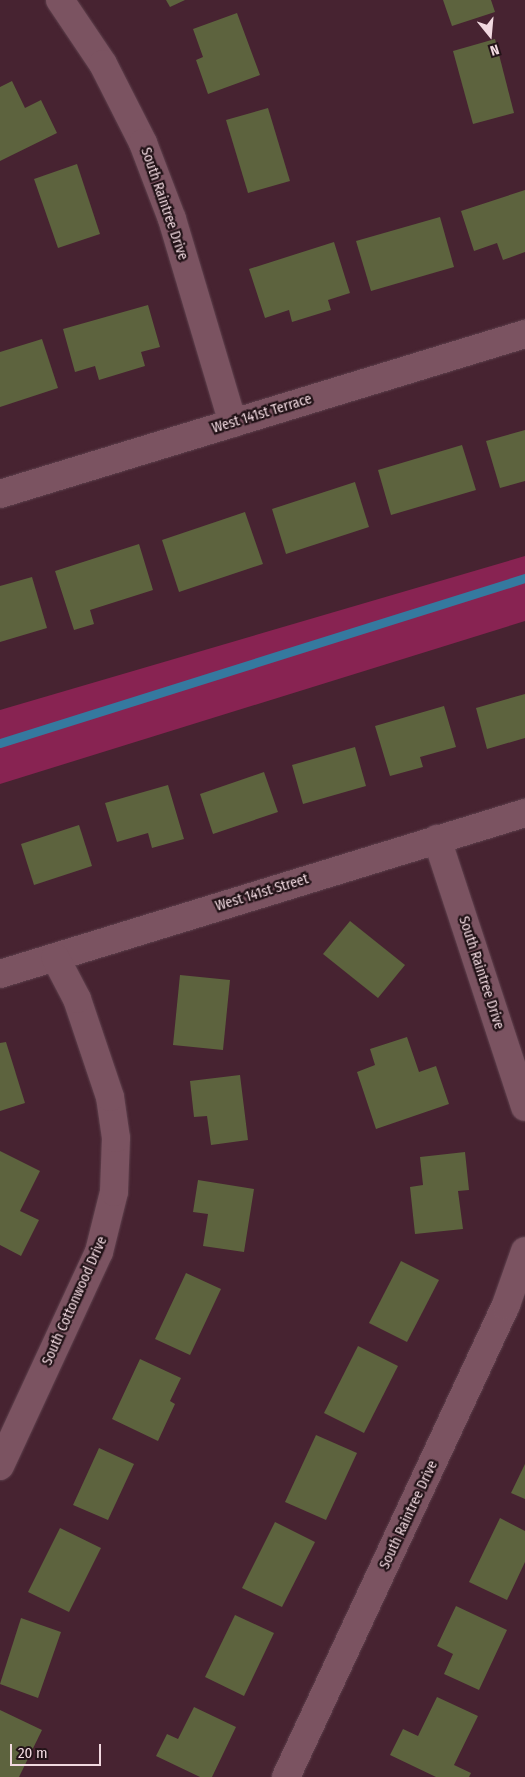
<!DOCTYPE html>
<html>
<head>
<meta charset="utf-8">
<style>
	body { margin:0 }
	#map { position:relative; width:525px; height:1777px; overflow:hidden; background:#472331; font-family:"Fira Sans Condensed",sans-serif }
	div>[style] { position:absolute }
	.green>* { inset:0; background:#882352 }
	.stream>* { height:9px; margin:-4.5px; padding:0 4.5px; transform-origin:4.5px; border-radius:4.5px; background:#35799f }
	.building>* { inset:0; background:#5d633e }
	.roads { filter:drop-shadow(0 0 1px #5e414d) drop-shadow(0 0 1px #5e414d) }
	.minor>* { height:28px; margin:-14px; padding:0 14px; transform-origin:14px; border-radius:14px; background:#7b5361 }
	span { translate:-50% -50%; white-space:nowrap; text-align:center; line-height:1.15; -webkit-text-stroke:4.5px #231318; paint-order:stroke }
	.street-label { font-size:14px; color:#f1d9e0 }
	.north { position:absolute; left:465px; top:10px; width:50px; height:50px; -webkit-text-stroke:4px #231318; paint-order:stroke; rotate:163deg; font-size:14px; font-weight:700; line-height:20px; text-align:center; color:#f1d9e0 }
	.north::after { content:''; display:block; margin:auto; width:18px; height:22px; background:#f1d9e0; clip-path:polygon(50% 0,100% 100%,50% 72%,0 100%) }
	.scale { position:absolute; left:10px; top:1744px; width:91px; height:22px; box-sizing:border-box; border:2px solid #f1d9e0; border-top:0; padding-left:6px; font-size:15px; line-height:18px; white-space:nowrap; color:#f1d9e0; -webkit-text-stroke:4px #231318; paint-order:stroke }
</style>
</head>
<body>
<div id="map">
	<div class="green">
		<i style="clip-path:polygon(525px 556px,525px 621px,0 784px,0 710px)"></i>
	</div>
	<div class="stream">
		<i style="left:0;top:743px;width:550px;rotate:-17.45deg"></i>
	</div>
	<div class="building">
		<i style="clip-path:polygon(166px 0,185px 0,170px 7px)"></i>
		<i style="clip-path:polygon(443px 0,491px 0,495px 12px,452px 26px)"></i>
		<i style="clip-path:polygon(237px 13px,260px 75px,208px 94px,196px 60px,203px 57px,193px 29px)"></i>
		<i style="clip-path:polygon(495px 39px,514px 113px,473px 124px,453px 51px)"></i>
		<i style="clip-path:polygon(12px 81px,25px 108px,41px 100px,57px 133px,0 161px,0 87px)"></i>
		<i style="clip-path:polygon(268px 108px,290px 181px,248px 193px,226px 120px)"></i>
		<i style="clip-path:polygon(77px 164px,100px 234px,58px 248px,34px 179px)"></i>
		<i style="clip-path:polygon(525px 190px,525px 252px,503px 260px,497px 243px,474px 251px,461px 211px)"></i>
		<i style="clip-path:polygon(440px 217px,454px 267px,371px 291px,356px 241px)"></i>
		<i style="clip-path:polygon(334px 242px,350px 293px,328px 300px,331px 310px,292px 322px,289px 310px,265px 318px,249px 269px)"></i>
		<i style="clip-path:polygon(148px 305px,160px 347px,141px 352px,145px 366px,99px 380px,95px 366px,75px 372px,63px 329px)"></i>
		<i style="clip-path:polygon(42px 339px,58px 388px,0 407px,0 352px)"></i>
		<i style="clip-path:polygon(525px 430px,525px 481px,500px 488px,486px 441px)"></i>
		<i style="clip-path:polygon(462px 445px,476px 490px,391px 515px,378px 470px)"></i>
		<i style="clip-path:polygon(355px 482px,369px 527px,286px 554px,272px 509px)"></i>
		<i style="clip-path:polygon(245px 512px,263px 564px,179px 592px,162px 540px)"></i>
		<i style="clip-path:polygon(139px 544px,153px 590px,90px 610px,94px 624px,74px 630px,55px 571px)"></i>
		<i style="clip-path:polygon(32px 577px,47px 628px,0 642px,0 586px)"></i>
		<i style="clip-path:polygon(525px 694px,525px 738px,487px 749px,476px 708px)"></i>
		<i style="clip-path:polygon(444px 706px,456px 747px,420px 757px,423px 767px,390px 776px,375px 726px)"></i>
		<i style="clip-path:polygon(355px 747px,366px 786px,303px 804px,292px 765px)"></i>
		<i style="clip-path:polygon(264px 772px,278px 812px,213px 834px,200px 794px)"></i>
		<i style="clip-path:polygon(168px 785px,184px 839px,152px 848px,148px 833px,117px 842px,105px 803px)"></i>
		<i style="clip-path:polygon(79px 825px,92px 866px,34px 885px,21px 844px)"></i>
		<i style="clip-path:polygon(350px 921px,405px 965px,378px 998px,323px 954px)"></i>
		<i style="clip-path:polygon(180px 975px,230px 980px,223px 1050px,173px 1045px)"></i>
		<i style="clip-path:polygon(407px 1037px,419px 1072px,436px 1066px,449px 1104px,376px 1129px,357px 1072px,375px 1065px,370px 1049px)"></i>
		<i style="clip-path:polygon(6px 1042px,25px 1103px,0 1111px,0 1043px)"></i>
		<i style="clip-path:polygon(240px 1075px,248px 1140px,211px 1145px,207px 1116px,194px 1117px,190px 1081px)"></i>
		<i style="clip-path:polygon(0 1151px,40px 1171px,20px 1211px,39px 1220px,21px 1256px,0 1245px)"></i>
		<i style="clip-path:polygon(465px 1152px,469px 1190px,458px 1191px,463px 1229px,415px 1234px,410px 1187px,423px 1185px,420px 1157px)"></i>
		<i style="clip-path:polygon(198px 1180px,254px 1189px,244px 1252px,203px 1246px,208px 1214px,193px 1212px)"></i>
		<i style="clip-path:polygon(401px 1261px,439px 1280px,407px 1342px,369px 1323px)"></i>
		<i style="clip-path:polygon(186px 1273px,221px 1289px,190px 1355px,155px 1339px)"></i>
		<i style="clip-path:polygon(358px 1346px,398px 1366px,364px 1433px,324px 1413px)"></i>
		<i style="clip-path:polygon(140px 1359px,181px 1378px,170px 1401px,175px 1404px,158px 1441px,112px 1419px)"></i>
		<i style="clip-path:polygon(316px 1435px,357px 1453px,326px 1520px,285px 1502px)"></i>
		<i style="clip-path:polygon(99px 1448px,134px 1464px,108px 1520px,73px 1505px)"></i>
		<i style="clip-path:polygon(525px 1464px,525px 1499px,511px 1493px)"></i>
		<i style="clip-path:polygon(500px 1518px,525px 1531px,525px 1562px,507px 1600px,469px 1582px)"></i>
		<i style="clip-path:polygon(275px 1522px,315px 1542px,282px 1607px,242px 1588px)"></i>
		<i style="clip-path:polygon(60px 1528px,101px 1548px,69px 1612px,28px 1592px)"></i>
		<i style="clip-path:polygon(456px 1606px,507px 1630px,479px 1690px,444px 1674px,453px 1654px,437px 1646px)"></i>
		<i style="clip-path:polygon(235px 1615px,274px 1633px,244px 1696px,205px 1677px)"></i>
		<i style="clip-path:polygon(21px 1618px,61px 1632px,38px 1698px,0 1684px)"></i>
		<i style="clip-path:polygon(437px 1697px,478px 1716px,454px 1765px,471px 1773px,469px 1777px,436px 1777px,390px 1755px,403px 1729px,418px 1736px)"></i>
		<i style="clip-path:polygon(194px 1707px,236px 1727px,212px 1777px,200px 1777px,156px 1756px,167px 1734px,178px 1739px)"></i>
		<i style="clip-path:polygon(0 1710px,42px 1730px,19px 1777px,0 1777px)"></i>
	</div>
	<div class="roads">
		<div class="minor">
			<i style="left:60px;top:0;width:77px;rotate:56.1deg"></i>
			<i style="left:103px;top:64px;width:89px;rotate:63.1deg"></i>
			<i style="left:143px;top:143px;width:81px;rotate:69.1deg"></i>
			<i style="left:172px;top:219px;width:213px;rotate:73.4deg"></i>
			<i style="left:0;top:494px;width:549px;rotate:-16.95deg"></i>
			<i style="left:437px;top:839px;width:282px;rotate:71.8deg"></i>
			<i style="left:0;top:974px;width:549px;rotate:-17.05deg"></i>
			<i style="left:0;top:1466px;width:236px;rotate:-65.2deg"></i>
			<i style="left:99px;top:1252px;width:62px;rotate:-76deg"></i>
			<i style="left:114px;top:1192px;width:54px;rotate:-87.9deg"></i>
			<i style="left:116px;top:1138px;width:41px;rotate:-98.3deg"></i>
			<i style="left:110px;top:1097px;width:103px;rotate:-108.6deg"></i>
			<i style="left:77px;top:999px;width:47px;rotate:-117.6deg"></i>
			<i style="left:286px;top:1777px;width:521px;rotate:-65.01deg"></i>
			<i style="left:506px;top:1305px;width:57px;rotate:-70.6deg"></i>
		</div>
	</div>
	<div class="street-label">
		<span style="left:164px;top:204px;rotate:71deg">South Raintree Drive</span>
		<span style="left:262px;top:414px;rotate:-17deg">West 141st Terrace</span>
		<span style="left:262px;top:893px;rotate:-17deg">West 141st Street</span>
		<span style="left:481px;top:973px;rotate:72deg">South Raintree Drive</span>
		<span style="left:75px;top:1301px;rotate:-66deg">South Cottonwood Drive</span>
		<span style="left:409px;top:1515px;rotate:-65deg">South Raintree Drive</span>
	</div>
	<div class="north">N</div>
	<div class="scale">20 m</div>
</div>
</body>
</html>
